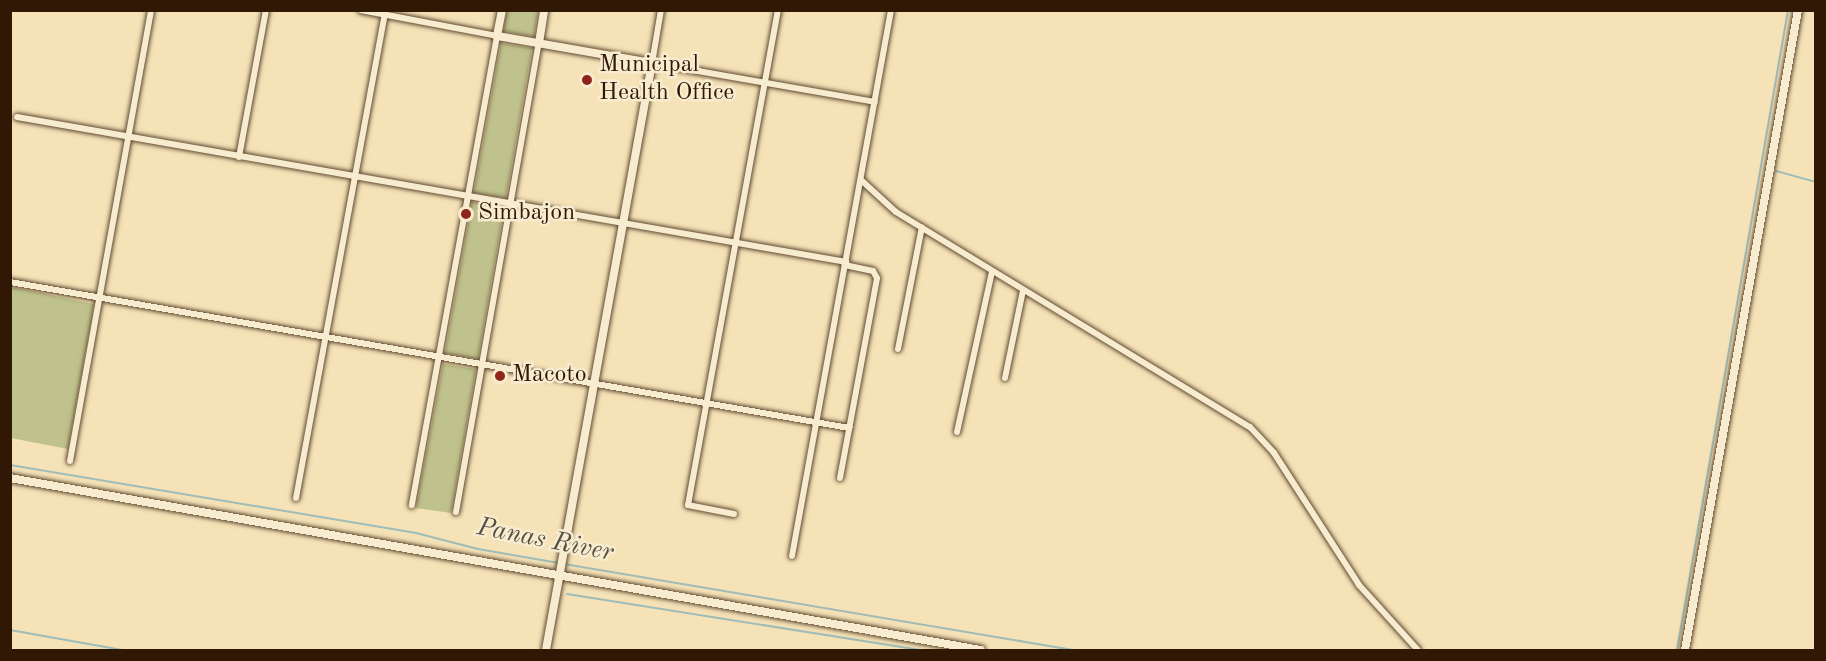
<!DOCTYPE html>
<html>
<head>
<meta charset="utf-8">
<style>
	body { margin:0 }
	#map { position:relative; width:1826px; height:661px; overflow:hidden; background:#f5e2b7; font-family:"Old Standard TT",serif }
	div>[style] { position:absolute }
	.green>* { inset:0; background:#bfc28c }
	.stream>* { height:2px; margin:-1px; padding:0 1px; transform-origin:1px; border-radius:1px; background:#9fbcb7 }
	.roads { filter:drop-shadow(0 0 2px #614a32) drop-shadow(0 0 2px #614a32) }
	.street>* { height:6px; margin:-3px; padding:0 3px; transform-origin:3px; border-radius:3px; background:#f8ecd0 }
	.secondary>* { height:8px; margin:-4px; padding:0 4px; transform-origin:4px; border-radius:4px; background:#f8ecd0 }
	.dots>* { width:16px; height:16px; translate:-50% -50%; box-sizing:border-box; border:3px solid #f8ecd0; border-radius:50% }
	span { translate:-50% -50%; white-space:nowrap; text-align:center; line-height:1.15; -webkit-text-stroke:5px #f8ecd0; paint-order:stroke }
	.poi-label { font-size:24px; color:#301805 }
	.left { translate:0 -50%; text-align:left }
	.water-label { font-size:26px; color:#575143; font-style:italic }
	.frame { position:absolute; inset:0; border:12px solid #301805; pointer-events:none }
</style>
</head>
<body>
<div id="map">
	<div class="green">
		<i style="clip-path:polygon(507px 11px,538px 11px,534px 37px,503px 31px)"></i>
		<i style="clip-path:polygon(501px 43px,532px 48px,506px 198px,474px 193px)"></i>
		<i style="clip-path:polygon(472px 202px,504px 208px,478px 359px,445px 353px)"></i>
		<i style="clip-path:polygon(11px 287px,94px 304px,68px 449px,11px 438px)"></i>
		<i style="clip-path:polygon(443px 364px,476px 369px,451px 513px,416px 508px)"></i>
	</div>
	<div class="stream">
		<i style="left:1776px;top:171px;width:41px;rotate:15.4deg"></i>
		<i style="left:10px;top:465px;width:412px;rotate:9.5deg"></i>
		<i style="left:416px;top:533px;width:64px;rotate:14.5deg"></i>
		<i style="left:478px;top:549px;width:82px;rotate:9.8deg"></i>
		<i style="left:564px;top:564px;width:516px;rotate:9.59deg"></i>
		<i style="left:567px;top:594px;width:356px;rotate:9deg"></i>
		<i style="left:10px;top:630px;width:114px;rotate:10.1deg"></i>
		<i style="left:1677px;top:650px;width:650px;rotate:-80.16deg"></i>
	</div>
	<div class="roads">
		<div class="street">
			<i style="left:361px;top:10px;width:138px;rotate:10.8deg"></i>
			<i style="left:497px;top:36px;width:477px;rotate:100.3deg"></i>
			<i style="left:661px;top:10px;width:54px;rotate:99.6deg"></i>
			<i style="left:652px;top:63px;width:226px;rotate:9.9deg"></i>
			<i style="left:17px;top:117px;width:842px;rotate:9.92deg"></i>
			<i style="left:239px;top:157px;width:149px;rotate:-79.6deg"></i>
			<i style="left:861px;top:180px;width:47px;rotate:42.4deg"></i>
			<i style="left:896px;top:212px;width:414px;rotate:31.3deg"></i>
			<i style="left:1250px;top:427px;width:35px;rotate:47deg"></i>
			<i style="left:1274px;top:453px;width:157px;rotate:57.2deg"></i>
			<i style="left:1359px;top:585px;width:88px;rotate:47.8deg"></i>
			<i style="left:10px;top:282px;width:852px;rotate:9.87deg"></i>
			<i style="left:898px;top:349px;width:124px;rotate:-78.9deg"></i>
			<i style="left:1005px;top:378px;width:90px;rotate:-78.4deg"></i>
			<i style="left:957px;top:432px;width:164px;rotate:-77.7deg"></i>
			<i style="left:70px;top:461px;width:458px;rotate:-79.8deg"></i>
			<i style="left:840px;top:478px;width:203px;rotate:-79.5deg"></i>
			<i style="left:877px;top:278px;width:8px;rotate:-120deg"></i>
			<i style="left:873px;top:271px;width:29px;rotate:-168deg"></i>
			<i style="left:296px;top:498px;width:491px;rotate:-79.6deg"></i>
			<i style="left:456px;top:512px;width:476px;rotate:-80deg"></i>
			<i style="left:734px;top:514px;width:47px;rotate:-168.9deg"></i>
			<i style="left:688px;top:505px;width:503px;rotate:-79.7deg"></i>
			<i style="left:792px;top:556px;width:555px;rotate:-79.72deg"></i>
		</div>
		<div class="secondary">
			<i style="left:502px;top:10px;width:26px;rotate:101deg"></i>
			<i style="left:497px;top:36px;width:157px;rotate:9.9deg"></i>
			<i style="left:652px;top:63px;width:596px;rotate:100.24deg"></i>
			<i style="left:539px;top:43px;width:33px;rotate:-81deg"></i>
			<i style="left:10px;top:478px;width:986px;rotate:10.05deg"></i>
			<i style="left:1685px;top:650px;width:650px;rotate:-79.99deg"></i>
		</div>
	</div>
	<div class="dots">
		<i style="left:587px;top:80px;background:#8f2418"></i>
		<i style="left:466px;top:214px;background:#8f2418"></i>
		<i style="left:500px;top:376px;background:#8f2418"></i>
	</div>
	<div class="poi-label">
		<span class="left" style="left:599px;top:80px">Municipal<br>Health Office</span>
		<span class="left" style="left:478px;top:214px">Simbajon</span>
		<span class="left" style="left:512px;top:376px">Macoto</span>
	</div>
	<div class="water-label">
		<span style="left:545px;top:541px;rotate:11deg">Panas River</span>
	</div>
	<div class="frame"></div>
</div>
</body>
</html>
